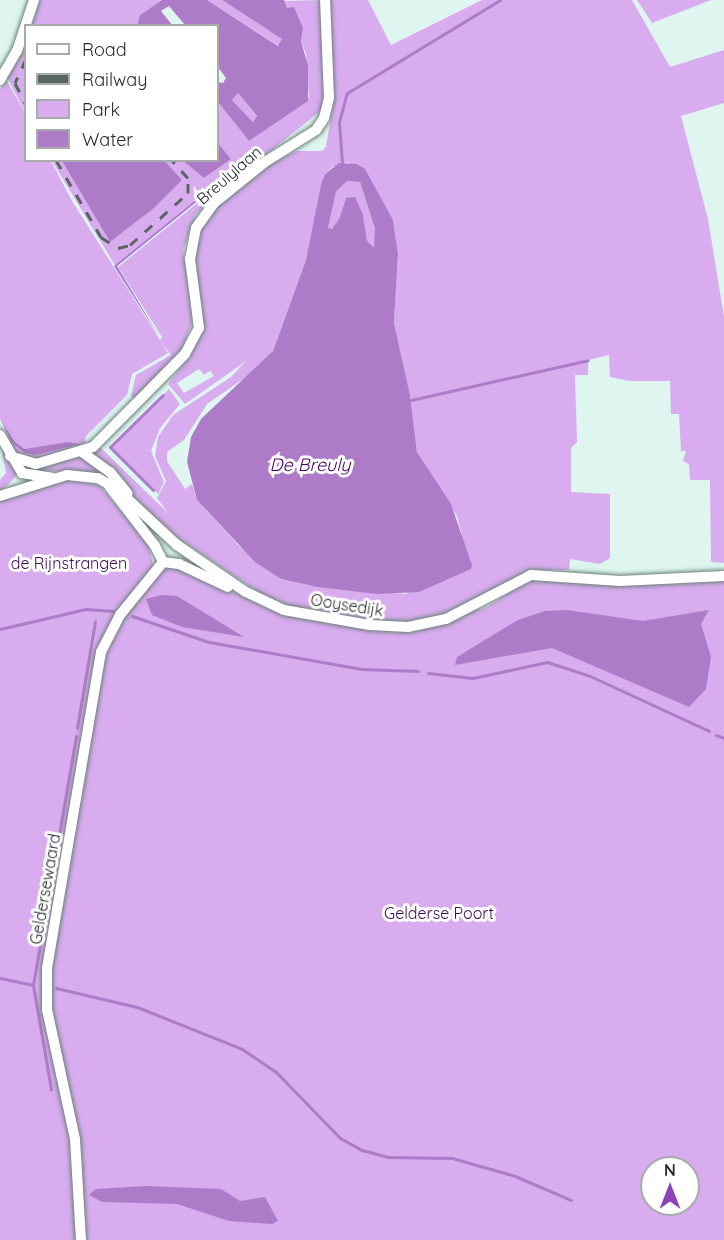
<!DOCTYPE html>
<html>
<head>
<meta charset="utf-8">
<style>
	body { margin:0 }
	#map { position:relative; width:724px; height:1240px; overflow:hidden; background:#def5f0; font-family:Quicksand,sans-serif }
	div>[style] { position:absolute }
	.green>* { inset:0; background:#d8acef }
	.water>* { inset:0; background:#ae7bc8 }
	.stream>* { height:3px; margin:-1.5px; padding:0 1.5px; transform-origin:1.5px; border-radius:1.5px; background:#ae7bc8 }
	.roads { filter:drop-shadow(0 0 2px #6c807b) drop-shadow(0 0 2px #6c807b) }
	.street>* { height:10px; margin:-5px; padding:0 5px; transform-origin:5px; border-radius:5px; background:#fff }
	.rail>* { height:3px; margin-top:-1.5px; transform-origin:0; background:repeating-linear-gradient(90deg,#586562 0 10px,transparent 0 20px) }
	span { translate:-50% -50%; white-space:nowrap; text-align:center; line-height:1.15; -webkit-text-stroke:6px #fff; paint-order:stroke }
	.street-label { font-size:16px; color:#242d2b }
	.park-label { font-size:16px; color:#3f0c53 }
	.water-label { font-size:18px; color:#480062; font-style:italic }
	.legend { position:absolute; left:24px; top:24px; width:195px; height:138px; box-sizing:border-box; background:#fff; border:2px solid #a7abaa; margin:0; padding:8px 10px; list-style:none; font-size:18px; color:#242d2b }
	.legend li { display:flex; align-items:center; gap:12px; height:30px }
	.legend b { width:30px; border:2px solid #a7abaa }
	.north { position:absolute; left:640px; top:1156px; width:60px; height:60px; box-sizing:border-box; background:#fff; border:2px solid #a7abaa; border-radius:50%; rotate:0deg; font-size:16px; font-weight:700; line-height:24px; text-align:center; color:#242d2b }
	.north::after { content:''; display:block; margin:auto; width:21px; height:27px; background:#8f42b3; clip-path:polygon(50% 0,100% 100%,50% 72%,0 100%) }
</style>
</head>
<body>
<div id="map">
	<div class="green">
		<i style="clip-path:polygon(40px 0,162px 0,140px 15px,137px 25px,31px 26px)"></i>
		<i style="clip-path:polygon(207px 0,222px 0,283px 39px,279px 46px)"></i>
		<i style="clip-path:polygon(322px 0,326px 88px,323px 109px,212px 198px,196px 215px,183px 250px,193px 319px,182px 351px,135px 399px,131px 396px,136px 375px,171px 355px,160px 341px,168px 353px,132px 374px,127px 395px,86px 436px,84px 446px,47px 459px,24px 458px,10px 449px,0 424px,12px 443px,27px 454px,79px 443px,25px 449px,15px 442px,0 419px,0 89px,7px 81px,25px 113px,26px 160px,51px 161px,72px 201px,160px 340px,162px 337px,118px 267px,206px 196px,207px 191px,202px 187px,201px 196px,116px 267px,52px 161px,62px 161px,110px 242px,153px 209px,182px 180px,165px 161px,183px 161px,204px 178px,231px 159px,218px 143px,218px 102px,249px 141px,309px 97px,306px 54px,301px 41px,303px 28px,295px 16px,295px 9px,287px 8px,283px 1px)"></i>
		<i style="clip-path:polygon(evenodd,328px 0,368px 0,391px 45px,482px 0,632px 0,670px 67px,724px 50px,724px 103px,681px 116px,708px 219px,724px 317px,724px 563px,711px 562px,710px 480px,690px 480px,689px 464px,683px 461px,686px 451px,681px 451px,679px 414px,671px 414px,670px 381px,630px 381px,610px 377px,609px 355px,588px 360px,588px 375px,575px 375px,577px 442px,571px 448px,571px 492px,610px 494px,610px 558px,600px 564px,570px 559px,569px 570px,529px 570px,465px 608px,419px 623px,380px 623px,305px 611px,271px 601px,181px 540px,96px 473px,25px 470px,17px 460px,25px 466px,38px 467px,101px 448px,168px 513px,157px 498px,166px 481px,155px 456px,158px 437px,173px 415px,231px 377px,246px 361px,185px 404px,168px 384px,191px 354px,201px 333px,202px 308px,194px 257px,200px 231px,214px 209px,262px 169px,296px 151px,322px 151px,326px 147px,333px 104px,328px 0,348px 162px,374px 189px,393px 220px,398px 254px,394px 323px,410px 395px,417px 452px,457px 516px,462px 535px,406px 594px,317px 587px,281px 579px,240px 547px,197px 500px,192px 484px,185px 489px,167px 461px,167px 452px,184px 440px,207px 404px,256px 370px,273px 351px,306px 260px,325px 174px,332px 167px,348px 162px,328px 0,199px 369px,204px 375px,210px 371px,214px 376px,184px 393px,177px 383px,199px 369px)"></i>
		<i style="clip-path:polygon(637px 0,711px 0,652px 23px)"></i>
		<i style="clip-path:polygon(25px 38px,25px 112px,7px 77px)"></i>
		<i style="clip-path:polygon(238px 93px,257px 116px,253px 122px,232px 100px)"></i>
		<i style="clip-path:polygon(347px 181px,360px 182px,375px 229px,375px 247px,367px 241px,363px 215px,346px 198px,339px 219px,332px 229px,328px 228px,336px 192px)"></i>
		<i style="clip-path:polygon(169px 389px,180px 404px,160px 428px,151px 451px,164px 482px,158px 494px,112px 447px)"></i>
		<i style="clip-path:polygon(0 439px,18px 474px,0 493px,0 480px,6px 473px)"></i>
		<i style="clip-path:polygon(evenodd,65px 479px,99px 485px,148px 543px,154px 569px,175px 567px,279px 611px,380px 630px,485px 608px,529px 580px,724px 580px,724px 1240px,0 1240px,0 498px,65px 479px,652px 1168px,688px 1168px,688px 1204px,652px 1204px,652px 1168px)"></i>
	</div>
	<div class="water">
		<i style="clip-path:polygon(evenodd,162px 0,207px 0,278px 46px,282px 39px,222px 0,284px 0,287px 8px,294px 7px,303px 28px,301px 41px,308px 66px,308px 101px,249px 141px,218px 102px,218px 82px,223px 83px,226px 78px,218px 67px,218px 26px,185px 25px,169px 6px,161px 11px,172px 25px,137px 25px,140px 15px,162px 0,238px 93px,257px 116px,253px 122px,232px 100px,238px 93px)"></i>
		<i style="clip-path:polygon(218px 143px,231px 159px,204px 178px,183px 161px,218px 160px)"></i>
		<i style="clip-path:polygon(62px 161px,165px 161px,182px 180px,153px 209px,110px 242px)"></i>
		<i style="clip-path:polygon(evenodd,339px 163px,357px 164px,365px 169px,393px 220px,398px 254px,394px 323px,410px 395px,417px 452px,451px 504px,472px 565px,471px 569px,419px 592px,377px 594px,317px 587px,281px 579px,255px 562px,197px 500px,187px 462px,191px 437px,201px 419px,273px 351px,306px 260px,321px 185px,325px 174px,339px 163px,347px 181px,360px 182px,375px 229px,374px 247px,367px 241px,363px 215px,355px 197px,346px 198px,339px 219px,332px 229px,328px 228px,336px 192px,347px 181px)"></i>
		<i style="clip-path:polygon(202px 195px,205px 195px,117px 266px,160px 338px,114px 266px)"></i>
		<i style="clip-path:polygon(0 419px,15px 442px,25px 449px,68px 442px,80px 444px,35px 455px,25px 453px,12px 443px)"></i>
		<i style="clip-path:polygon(161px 595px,177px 596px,244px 637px,182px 627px,152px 615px,146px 599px)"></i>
		<i style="clip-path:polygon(567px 610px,643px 621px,709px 610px,701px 624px,711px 657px,706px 689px,689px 707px,552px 648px,455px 665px,457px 657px,518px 620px,545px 611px)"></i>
		<i style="clip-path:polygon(146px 1186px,221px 1189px,240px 1201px,265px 1197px,278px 1221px,272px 1224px,229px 1221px,177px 1204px,102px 1202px,89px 1195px,96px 1189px)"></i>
	</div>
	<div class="stream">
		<i style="left:342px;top:163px;width:41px;rotate:-94.2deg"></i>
		<i style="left:339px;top:122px;width:30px;rotate:-75deg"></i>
		<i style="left:347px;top:93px;width:179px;rotate:-31.3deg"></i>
		<i style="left:411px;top:400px;width:181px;rotate:-12.7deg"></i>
		<i style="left:153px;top:490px;width:61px;rotate:-135deg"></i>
		<i style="left:110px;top:447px;width:74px;rotate:-44.5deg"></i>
		<i style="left:132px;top:616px;width:81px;rotate:18.7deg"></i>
		<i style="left:209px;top:642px;width:155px;rotate:10deg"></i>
		<i style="left:362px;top:669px;width:56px;rotate:2deg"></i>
		<i style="left:0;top:629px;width:88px;rotate:-13.1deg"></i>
		<i style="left:86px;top:609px;width:27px;rotate:4deg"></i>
		<i style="left:428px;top:673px;width:45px;rotate:6.3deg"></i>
		<i style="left:473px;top:678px;width:76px;rotate:-12.2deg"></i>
		<i style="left:547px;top:662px;width:45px;rotate:18deg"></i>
		<i style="left:590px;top:676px;width:131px;rotate:24.8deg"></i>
		<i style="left:77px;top:728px;width:108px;rotate:-80.4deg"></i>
		<i style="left:716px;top:735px;width:9px;rotate:21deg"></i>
		<i style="left:0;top:978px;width:34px;rotate:12deg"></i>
		<i style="left:33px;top:985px;width:253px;rotate:-80.2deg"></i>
		<i style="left:33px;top:985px;width:106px;rotate:80.2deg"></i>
		<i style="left:56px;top:988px;width:83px;rotate:13.2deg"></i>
		<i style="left:137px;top:1007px;width:113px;rotate:21.8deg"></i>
		<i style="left:242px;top:1049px;width:41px;rotate:34.1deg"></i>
		<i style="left:276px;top:1072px;width:92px;rotate:45.9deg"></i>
		<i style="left:340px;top:1138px;width:25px;rotate:29deg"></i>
		<i style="left:362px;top:1150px;width:28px;rotate:15deg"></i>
		<i style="left:389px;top:1157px;width:63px;rotate:0.9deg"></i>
		<i style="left:452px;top:1158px;width:66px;rotate:15.9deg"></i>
		<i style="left:515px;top:1176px;width:61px;rotate:23.2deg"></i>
	</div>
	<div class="roads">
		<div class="street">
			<i style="left:0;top:80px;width:34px;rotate:-60deg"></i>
			<i style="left:17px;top:51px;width:54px;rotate:-71.6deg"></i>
			<i style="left:0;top:435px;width:44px;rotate:59.9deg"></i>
			<i style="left:22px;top:473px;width:30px;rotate:9deg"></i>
			<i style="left:82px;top:452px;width:34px;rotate:36deg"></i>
			<i style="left:110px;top:472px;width:28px;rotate:51deg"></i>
			<i style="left:10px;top:456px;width:27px;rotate:17deg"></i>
			<i style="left:36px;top:464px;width:59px;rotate:-16.6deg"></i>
			<i style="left:93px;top:447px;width:131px;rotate:-45.3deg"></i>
			<i style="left:185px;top:354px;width:30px;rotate:-62deg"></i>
			<i style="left:199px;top:328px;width:70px;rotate:-97.4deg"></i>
			<i style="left:190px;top:259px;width:32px;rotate:-79deg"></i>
			<i style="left:196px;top:228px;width:31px;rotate:-54deg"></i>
			<i style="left:214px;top:203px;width:65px;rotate:-38.8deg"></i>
			<i style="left:265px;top:162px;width:60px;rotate:-32.1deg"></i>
			<i style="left:316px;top:130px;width:14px;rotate:-56deg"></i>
			<i style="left:324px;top:118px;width:21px;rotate:-76deg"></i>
			<i style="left:329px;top:98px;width:98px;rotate:-92.3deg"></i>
			<i style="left:109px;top:486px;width:76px;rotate:52.5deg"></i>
			<i style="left:155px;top:546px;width:18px;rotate:63deg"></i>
			<i style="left:163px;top:562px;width:16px;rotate:7deg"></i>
			<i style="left:179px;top:564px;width:54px;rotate:25.1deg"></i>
			<i style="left:0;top:496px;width:70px;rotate:-17.4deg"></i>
			<i style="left:67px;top:475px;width:31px;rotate:6deg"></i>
			<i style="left:98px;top:478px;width:23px;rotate:31deg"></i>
			<i style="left:118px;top:490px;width:81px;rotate:43deg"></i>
			<i style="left:177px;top:545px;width:83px;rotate:34.3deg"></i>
			<i style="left:246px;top:592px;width:42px;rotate:25.3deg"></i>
			<i style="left:284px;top:610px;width:87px;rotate:9.9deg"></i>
			<i style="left:370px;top:625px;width:38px;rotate:3deg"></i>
			<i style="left:408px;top:627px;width:39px;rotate:-12deg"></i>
			<i style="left:446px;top:619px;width:96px;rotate:-27.4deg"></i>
			<i style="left:531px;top:575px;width:89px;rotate:3.9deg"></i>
			<i style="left:620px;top:581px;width:104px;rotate:-2.8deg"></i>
			<i style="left:81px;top:1240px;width:101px;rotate:-93.4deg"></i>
			<i style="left:75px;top:1139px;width:132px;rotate:-102.2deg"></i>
			<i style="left:47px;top:1010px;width:42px;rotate:-90deg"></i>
			<i style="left:47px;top:968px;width:321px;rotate:-80.3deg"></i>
			<i style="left:101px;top:652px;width:42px;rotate:-62.8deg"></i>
			<i style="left:120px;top:615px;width:68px;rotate:-50.9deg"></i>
		</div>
	</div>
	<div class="rail">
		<i style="left:26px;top:59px;width:26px;rotate:115deg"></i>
		<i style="left:15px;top:83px;width:25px;rotate:63deg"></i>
		<i style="left:56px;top:160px;width:89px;rotate:59.7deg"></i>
		<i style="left:101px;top:237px;width:20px;rotate:33deg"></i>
		<i style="left:118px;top:248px;width:12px;rotate:-14deg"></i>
		<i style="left:130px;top:245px;width:78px;rotate:-41.9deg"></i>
		<i style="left:188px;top:193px;width:15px;rotate:-90deg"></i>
		<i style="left:188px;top:178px;width:24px;rotate:-132deg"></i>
	</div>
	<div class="street-label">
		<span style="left:229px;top:175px;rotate:-41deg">Breulylaan</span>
		<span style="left:347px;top:605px;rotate:9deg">Ooysedijk</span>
		<span style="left:45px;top:889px;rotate:-80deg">Geldersewaard</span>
	</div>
	<div class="park-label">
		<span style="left:69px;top:563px">de Rijnstrangen</span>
		<span style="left:439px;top:913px">Gelderse Poort</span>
	</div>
	<div class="water-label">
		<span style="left:310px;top:465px">De Breuly</span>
	</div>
	<ul class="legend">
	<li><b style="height:8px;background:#fff"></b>Road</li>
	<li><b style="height:8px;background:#586562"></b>Railway</li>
	<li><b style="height:16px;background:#d8acef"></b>Park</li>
	<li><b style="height:16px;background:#ae7bc8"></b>Water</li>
	</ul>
	<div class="north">N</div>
</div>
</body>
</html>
